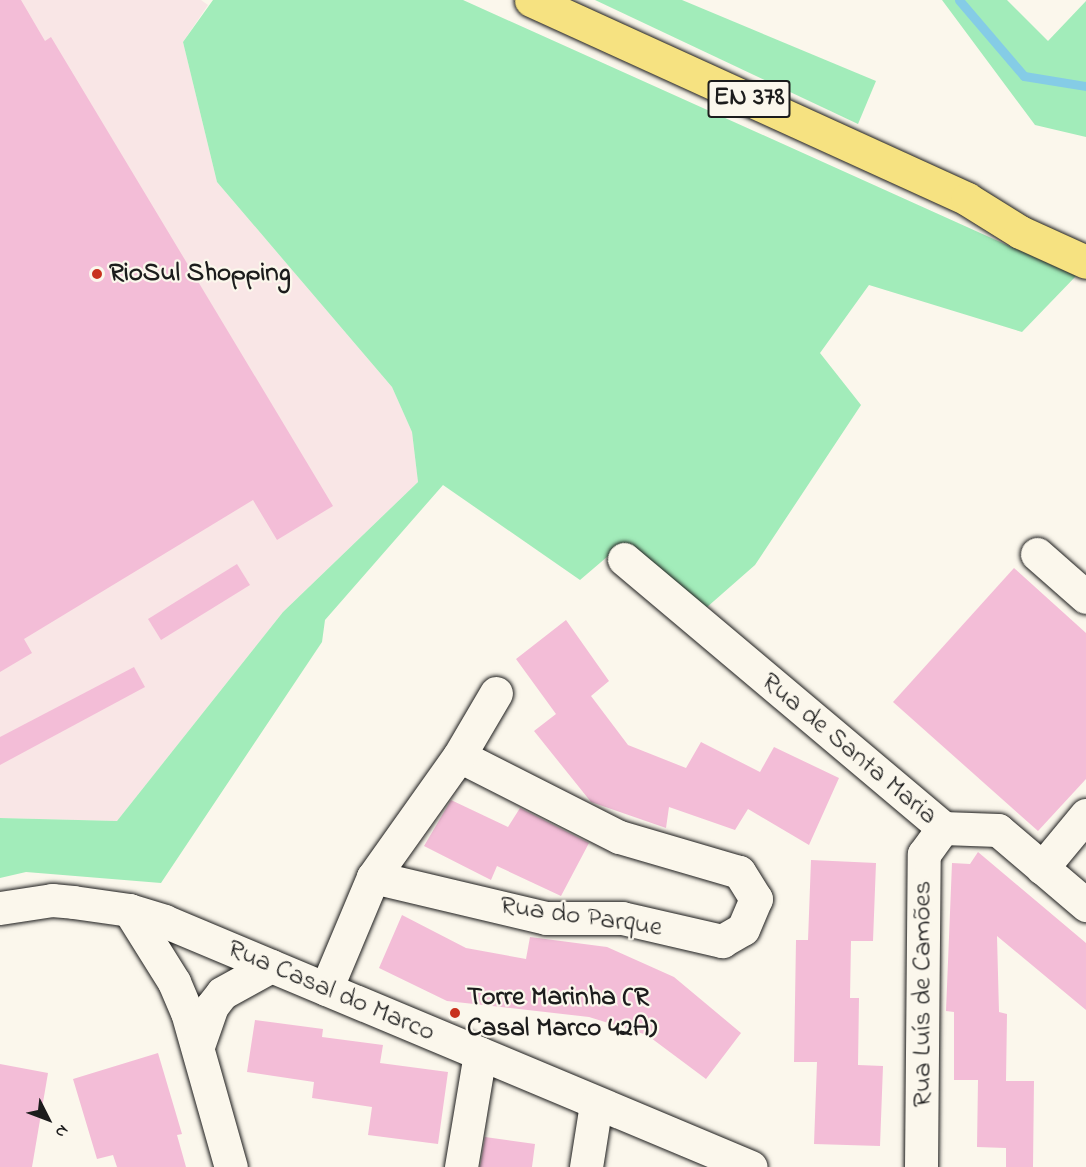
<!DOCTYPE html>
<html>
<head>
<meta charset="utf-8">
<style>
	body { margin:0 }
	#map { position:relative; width:1086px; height:1167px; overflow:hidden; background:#fbf7ec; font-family:"Indie Flower",sans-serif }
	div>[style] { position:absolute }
	.built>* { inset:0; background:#f9e6e6 }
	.green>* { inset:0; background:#a2ecba }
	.stream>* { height:9px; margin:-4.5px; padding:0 4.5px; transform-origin:4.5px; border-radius:4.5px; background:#85cce6 }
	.building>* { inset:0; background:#f3bdd7 }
	.roads { filter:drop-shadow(0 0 2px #1c1c1c) drop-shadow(0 0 2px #1c1c1c) }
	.street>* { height:33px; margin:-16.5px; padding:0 16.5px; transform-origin:16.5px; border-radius:16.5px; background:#fbf7ec }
	.primary>* { height:33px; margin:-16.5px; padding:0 16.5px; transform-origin:16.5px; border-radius:16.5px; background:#f6e281 }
	.dots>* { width:16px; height:16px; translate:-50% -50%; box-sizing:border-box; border:3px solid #fbf7ec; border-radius:50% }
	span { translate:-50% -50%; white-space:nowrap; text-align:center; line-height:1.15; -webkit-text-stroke:4.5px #fbf7ec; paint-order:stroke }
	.shield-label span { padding:2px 4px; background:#fbf7ec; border:2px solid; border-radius:4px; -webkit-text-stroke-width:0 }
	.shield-label { font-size:26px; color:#1c1c1c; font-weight:700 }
	.poi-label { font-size:27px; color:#1c1c1c; font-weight:700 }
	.left { translate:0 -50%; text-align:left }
	.street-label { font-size:27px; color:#1c1c1c }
	.north { position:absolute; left:18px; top:1089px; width:60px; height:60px; -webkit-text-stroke:4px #fbf7ec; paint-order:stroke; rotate:132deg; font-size:16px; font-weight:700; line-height:24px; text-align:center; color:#1c1c1c }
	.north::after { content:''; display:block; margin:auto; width:21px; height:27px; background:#1c1c1c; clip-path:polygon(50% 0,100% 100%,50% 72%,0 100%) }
</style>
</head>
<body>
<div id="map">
	<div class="built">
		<i style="clip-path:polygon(0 0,201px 0,208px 5px,183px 42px,217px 182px,392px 387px,412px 432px,418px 482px,283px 612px,117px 821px,0 818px)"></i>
	</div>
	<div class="green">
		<i style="clip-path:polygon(213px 0,463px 0,1076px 276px,1022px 332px,869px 285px,820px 353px,861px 405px,755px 565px,706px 608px,621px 545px,580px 580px,443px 485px,325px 620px,322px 642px,161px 883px,26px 872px,0 878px,0 818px,117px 821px,283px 612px,418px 482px,412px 432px,392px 387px,217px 182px,183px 42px)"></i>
		<i style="clip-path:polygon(595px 0,682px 0,876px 81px,858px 124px)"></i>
		<i style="clip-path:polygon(942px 0,1007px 0,1048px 41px,1086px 1px,1086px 137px,1035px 125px)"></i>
	</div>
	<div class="stream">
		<i style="left:959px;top:0;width:100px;rotate:49.5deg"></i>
		<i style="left:1024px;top:76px;width:63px;rotate:9.2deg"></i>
	</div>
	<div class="building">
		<i style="clip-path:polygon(0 0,21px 0,45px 41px,51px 37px,333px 506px,277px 540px,253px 500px,24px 639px,32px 653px,0 672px)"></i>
		<i style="clip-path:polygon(237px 564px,250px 585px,161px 640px,148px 619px)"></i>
		<i style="clip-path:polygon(1014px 568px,1086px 633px,1086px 779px,1038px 831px,893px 702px)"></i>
		<i style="clip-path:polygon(566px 620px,609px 681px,591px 696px,628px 745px,686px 768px,701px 742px,760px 772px,774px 747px,839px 778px,809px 845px,748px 809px,735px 830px,669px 807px,666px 828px,591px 802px,534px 731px,556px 714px,516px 659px)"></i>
		<i style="clip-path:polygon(134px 667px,145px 687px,0 765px,0 737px)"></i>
		<i style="clip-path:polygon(451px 800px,508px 827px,520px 808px,589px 843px,561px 896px,497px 866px,491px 880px,424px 846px)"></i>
		<i style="clip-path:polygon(978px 852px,1086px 943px,1086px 1010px,997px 936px,999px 1012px,1007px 1014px,1006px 1081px,1034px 1081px,1033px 1167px,1006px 1167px,1006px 1148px,977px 1147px,978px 1080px,954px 1080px,954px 1012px,946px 1011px,952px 863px,970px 864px)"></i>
		<i style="clip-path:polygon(811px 860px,876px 863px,873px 941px,851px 941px,850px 998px,859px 998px,858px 1065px,883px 1066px,880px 1146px,814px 1144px,817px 1062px,794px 1062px,796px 940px,808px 940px)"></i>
		<i style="clip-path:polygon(402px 915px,466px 948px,526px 959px,530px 937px,607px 947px,674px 977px,741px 1033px,706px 1079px,647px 1035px,589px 1017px,447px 1001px,379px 968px)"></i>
		<i style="clip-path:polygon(255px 1020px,323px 1029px,322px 1037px,383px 1045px,380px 1063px,448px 1072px,438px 1144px,368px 1135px,372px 1107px,312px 1098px,314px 1082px,247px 1072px)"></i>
		<i style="clip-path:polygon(158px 1053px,182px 1134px,177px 1135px,186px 1167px,117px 1167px,113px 1155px,97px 1159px,73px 1079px)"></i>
		<i style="clip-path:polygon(0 1064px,48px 1073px,32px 1167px,0 1167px)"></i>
		<i style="clip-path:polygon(485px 1137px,535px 1144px,532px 1167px,480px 1167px)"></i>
	</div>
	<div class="roads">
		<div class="street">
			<i style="left:1037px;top:554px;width:65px;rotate:41.3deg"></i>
			<i style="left:624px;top:559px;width:417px;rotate:40.1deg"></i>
			<i style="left:943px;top:828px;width:55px;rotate:2.1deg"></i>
			<i style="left:998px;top:830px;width:116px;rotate:40.4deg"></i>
			<i style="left:1042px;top:868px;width:69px;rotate:-50.3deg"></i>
			<i style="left:373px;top:877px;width:178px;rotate:13.3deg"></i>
			<i style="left:546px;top:918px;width:76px"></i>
			<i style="left:622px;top:918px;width:103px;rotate:13deg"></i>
			<i style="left:722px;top:941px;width:24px;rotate:-30deg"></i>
			<i style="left:743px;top:929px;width:33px;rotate:-67deg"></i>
			<i style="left:756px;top:899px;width:32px;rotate:-122deg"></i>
			<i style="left:739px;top:872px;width:125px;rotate:-163.7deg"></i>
			<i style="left:619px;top:837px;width:179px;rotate:-153.1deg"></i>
			<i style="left:0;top:908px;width:53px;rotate:-8.7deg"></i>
			<i style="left:52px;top:900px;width:21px;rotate:5deg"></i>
			<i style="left:73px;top:902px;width:57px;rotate:8.1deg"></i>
			<i style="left:129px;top:910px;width:37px;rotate:17deg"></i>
			<i style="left:164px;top:921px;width:636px;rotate:22.74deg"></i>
			<i style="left:129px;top:910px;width:85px;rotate:58deg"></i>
			<i style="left:174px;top:982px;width:33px;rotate:67deg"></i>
			<i style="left:187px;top:1012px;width:161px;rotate:74.2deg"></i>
			<i style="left:326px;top:989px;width:121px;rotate:-67.2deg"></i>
			<i style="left:373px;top:877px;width:148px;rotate:-54.6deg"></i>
			<i style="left:459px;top:756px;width:73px;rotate:-59.6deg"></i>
			<i style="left:198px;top:1046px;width:42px;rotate:-70.7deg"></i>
			<i style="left:212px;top:1006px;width:16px;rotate:-52deg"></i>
			<i style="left:222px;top:993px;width:56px;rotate:-28.9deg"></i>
			<i style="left:461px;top:1167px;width:115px;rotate:-80.5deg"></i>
			<i style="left:586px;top:1167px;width:64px;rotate:-81deg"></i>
			<i style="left:921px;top:1167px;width:313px;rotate:-89.5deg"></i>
			<i style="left:924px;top:854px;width:32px;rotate:-54deg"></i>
		</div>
		<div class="primary">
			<i style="left:531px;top:0;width:479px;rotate:24.5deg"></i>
			<i style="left:967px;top:199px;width:62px;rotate:31.9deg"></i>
			<i style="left:1020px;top:232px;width:72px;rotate:24.4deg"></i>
		</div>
	</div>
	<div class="dots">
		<i style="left:97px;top:274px;background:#c8321e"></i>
		<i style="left:455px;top:1013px;background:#c8321e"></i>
	</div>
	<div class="shield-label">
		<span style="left:749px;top:99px">EN 378</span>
	</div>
	<div class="poi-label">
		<span class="left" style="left:109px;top:274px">RioSul Shopping</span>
		<span class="left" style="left:467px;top:1013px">Torre Marinha (R<br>Casal Marco 42A)</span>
	</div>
	<div class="street-label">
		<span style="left:849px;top:749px;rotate:40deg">Rua de Santa Maria</span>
		<span style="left:581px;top:917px;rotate:8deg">Rua do Parque</span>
		<span style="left:331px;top:991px;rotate:23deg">Rua Casal do Marco</span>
		<span style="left:923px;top:994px;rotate:-90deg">Rua Luís de Camões</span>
	</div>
	<div class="north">N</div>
</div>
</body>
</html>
